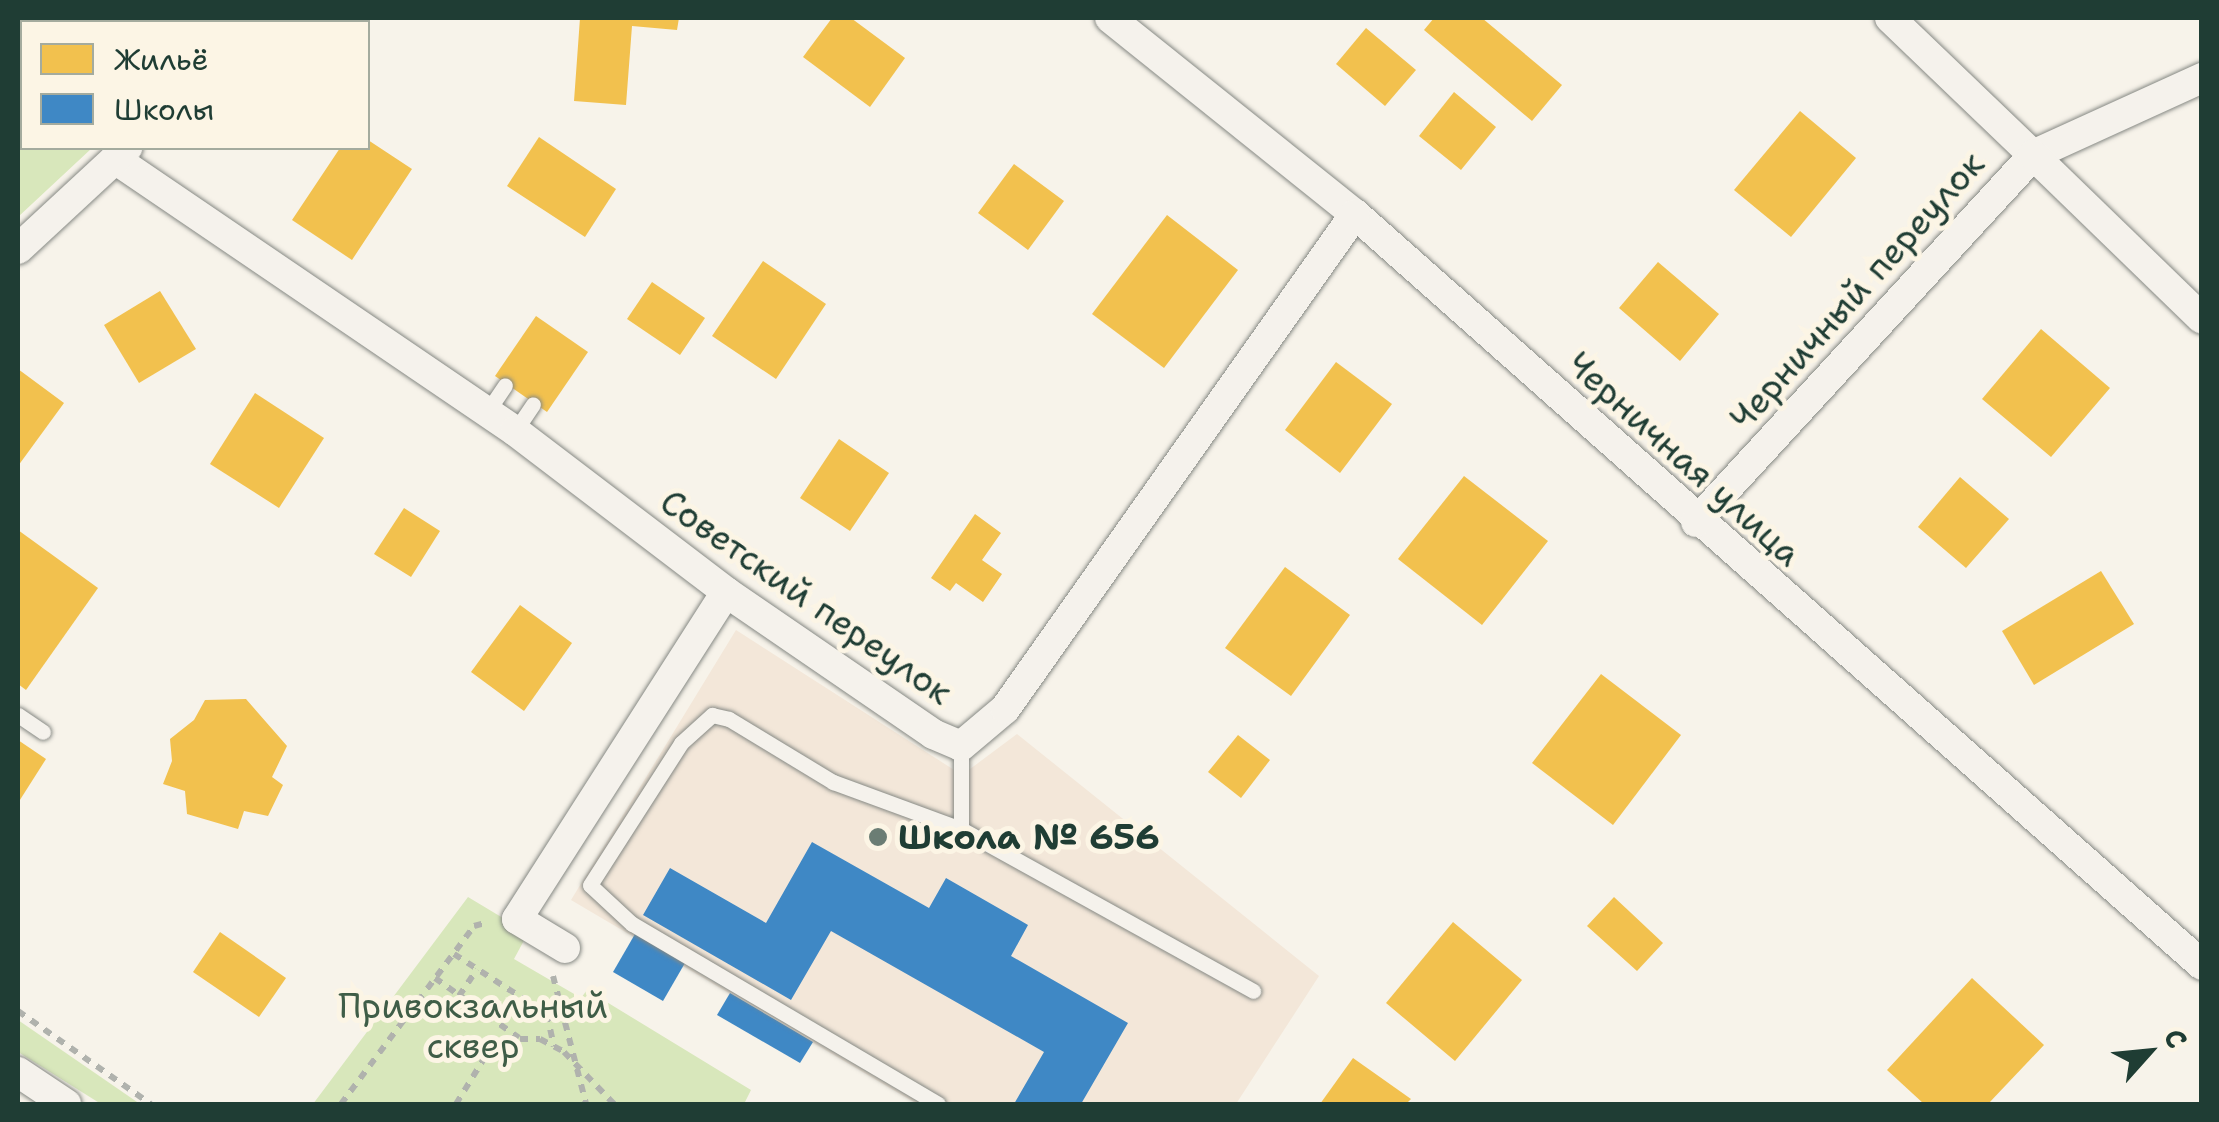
<!DOCTYPE html>
<html>
<head>
<meta charset="utf-8">
<style>
	body { margin:0 }
	#map { position:relative; width:2219px; height:1122px; overflow:hidden; background:#f7f3ea; font-family:"Shantell Sans",sans-serif }
	div>[style] { position:absolute }
	.built>* { inset:0; background:#f3e7d9 }
	.green>* { inset:0; background:#d8e7bb }
	.homes>* { inset:0; background:#f2c14e }
	.schools>* { inset:0; background:#3f88c5 }
	.path>* { height:6px; margin-top:-3px; transform-origin:0; background:repeating-linear-gradient(90deg,#b0b2ad 0 8px,transparent 0 16px) }
	.roads { filter:drop-shadow(0 0 2px #868984) drop-shadow(0 0 2px #868984) }
	.lane>* { height:15px; margin:-7.5px; padding:0 7.5px; transform-origin:7.5px; border-radius:7.5px; background:#f5f2ec }
	.street>* { height:30px; margin:-15px; padding:0 15px; transform-origin:15px; border-radius:15px; background:#f5f2ec }
	.dots>* { width:28px; height:28px; translate:-50% -50%; box-sizing:border-box; border:5px solid #fcf5e5; border-radius:50% }
	span { translate:-50% -50%; white-space:nowrap; text-align:center; line-height:1.15; -webkit-text-stroke:10px #fcf5e5; paint-order:stroke }
	.street-label { font-size:35px; color:#1f3d34 }
	.poi-label { font-size:35px; color:#1f3d34; font-weight:700 }
	.left { translate:0 -50%; text-align:left }
	.park-label { font-size:35px; color:#3f5d47 }
	.frame { position:absolute; inset:0; border:20px solid #1f3d34; pointer-events:none }
	.legend { position:absolute; left:20px; top:20px; width:350px; height:130px; box-sizing:border-box; background:#fcf5e5; border:2px solid #a4ab9e; margin:0; padding:12px 18px; list-style:none; font-size:30px; color:#1f3d34 }
	.legend li { display:flex; align-items:center; gap:20px; height:50px }
	.legend b { width:50px; border:2px solid #a4ab9e }
	.north { position:absolute; left:2099px; top:1002px; width:100px; height:100px; -webkit-text-stroke:8px #fcf5e5; paint-order:stroke; rotate:63deg; font-size:28px; font-weight:700; line-height:40px; text-align:center; color:#1f3d34 }
	.north::after { content:''; display:block; margin:auto; width:35px; height:45px; background:#1f3d34; clip-path:polygon(50% 0,100% 100%,50% 72%,0 100%) }
</style>
</head>
<body>
<div id="map">
	<div class="built">
		<i style="clip-path:polygon(736px 630px,962px 775px,1017px 734px,1319px 976px,1236px 1104px,917px 1104px,571px 900px)"></i>
	</div>
	<div class="green">
		<i style="clip-path:polygon(31px 18px,185px 18px,185px 22px,27px 22px)"></i>
		<i style="clip-path:polygon(22px 27px,22px 148px,92px 148px,18px 217px)"></i>
		<i style="clip-path:polygon(468px 897px,528px 933px,514px 959px,581px 998px,587px 990px,751px 1090px,744px 1104px,313px 1104px)"></i>
		<i style="clip-path:polygon(18px 1020px,140px 1104px,101px 1104px,18px 1052px)"></i>
	</div>
	<div class="homes">
		<i style="clip-path:polygon(580px 18px,679px 18px,677px 30px,632px 26px,626px 105px,574px 101px)"></i>
		<i style="clip-path:polygon(832px 18px,851px 18px,905px 58px,870px 107px,803px 57px)"></i>
		<i style="clip-path:polygon(1434px 18px,1482px 18px,1562px 85px,1532px 121px,1424px 30px)"></i>
		<i style="clip-path:polygon(1366px 28px,1416px 70px,1385px 106px,1336px 64px)"></i>
		<i style="clip-path:polygon(1454px 92px,1496px 127px,1461px 170px,1419px 136px)"></i>
		<i style="clip-path:polygon(1800px 111px,1856px 158px,1791px 237px,1734px 190px)"></i>
		<i style="clip-path:polygon(539px 137px,616px 189px,585px 237px,507px 186px)"></i>
		<i style="clip-path:polygon(368px 140px,412px 169px,352px 260px,292px 220px,340px 148px,368px 148px)"></i>
		<i style="clip-path:polygon(1014px 164px,1064px 201px,1028px 250px,978px 213px)"></i>
		<i style="clip-path:polygon(1167px 215px,1238px 270px,1164px 368px,1092px 314px)"></i>
		<i style="clip-path:polygon(763px 261px,826px 304px,776px 379px,712px 336px)"></i>
		<i style="clip-path:polygon(1658px 262px,1719px 314px,1680px 361px,1619px 308px)"></i>
		<i style="clip-path:polygon(652px 282px,705px 318px,680px 355px,627px 319px)"></i>
		<i style="clip-path:polygon(160px 291px,196px 349px,139px 383px,104px 325px)"></i>
		<i style="clip-path:polygon(536px 316px,588px 352px,547px 412px,495px 376px)"></i>
		<i style="clip-path:polygon(2041px 329px,2110px 388px,2051px 457px,1982px 399px)"></i>
		<i style="clip-path:polygon(1336px 362px,1392px 404px,1340px 473px,1285px 430px)"></i>
		<i style="clip-path:polygon(18px 369px,64px 403px,18px 466px)"></i>
		<i style="clip-path:polygon(255px 393px,324px 438px,279px 508px,210px 464px)"></i>
		<i style="clip-path:polygon(839px 439px,889px 473px,850px 531px,800px 498px)"></i>
		<i style="clip-path:polygon(1464px 476px,1548px 541px,1482px 625px,1398px 559px)"></i>
		<i style="clip-path:polygon(1960px 477px,2009px 519px,1966px 568px,1918px 527px)"></i>
		<i style="clip-path:polygon(404px 508px,440px 531px,411px 577px,374px 554px)"></i>
		<i style="clip-path:polygon(975px 514px,1001px 533px,982px 560px,1002px 574px,983px 602px,956px 583px,950px 591px,931px 578px)"></i>
		<i style="clip-path:polygon(18px 530px,98px 588px,26px 690px,18px 684px)"></i>
		<i style="clip-path:polygon(1285px 567px,1350px 615px,1291px 696px,1225px 648px)"></i>
		<i style="clip-path:polygon(2101px 571px,2134px 624px,2034px 685px,2002px 631px)"></i>
		<i style="clip-path:polygon(520px 605px,572px 643px,524px 711px,471px 672px)"></i>
		<i style="clip-path:polygon(1601px 674px,1681px 735px,1613px 825px,1532px 763px)"></i>
		<i style="clip-path:polygon(246px 699px,287px 746px,272px 777px,283px 785px,268px 816px,244px 811px,238px 829px,187px 814px,185px 791px,163px 784px,172px 761px,170px 739px,194px 720px,205px 700px)"></i>
		<i style="clip-path:polygon(1238px 735px,1270px 760px,1241px 798px,1208px 772px)"></i>
		<i style="clip-path:polygon(18px 740px,46px 759px,18px 803px)"></i>
		<i style="clip-path:polygon(1614px 897px,1663px 943px,1637px 971px,1587px 926px)"></i>
		<i style="clip-path:polygon(1453px 922px,1522px 980px,1455px 1061px,1386px 1003px)"></i>
		<i style="clip-path:polygon(220px 932px,286px 978px,259px 1017px,193px 972px)"></i>
		<i style="clip-path:polygon(1972px 978px,2044px 1045px,1988px 1104px,1924px 1104px,1887px 1070px)"></i>
		<i style="clip-path:polygon(1353px 1058px,1411px 1099px,1406px 1104px,1320px 1104px)"></i>
	</div>
	<div class="schools">
		<i style="clip-path:polygon(812px 842px,929px 908px,946px 878px,1028px 925px,1011px 956px,1128px 1023px,1081px 1104px,1014px 1104px,1044px 1052px,831px 931px,791px 1000px,643px 915px,670px 868px,766px 923px)"></i>
		<i style="clip-path:polygon(635px 934px,685px 963px,663px 1001px,613px 972px)"></i>
		<i style="clip-path:polygon(730px 993px,813px 1042px,800px 1063px,717px 1015px)"></i>
	</div>
	<div class="path">
		<i style="left:454px;top:954px;width:111px;rotate:32.8deg"></i>
		<i style="left:547px;top:1014px;width:33px;rotate:78deg"></i>
		<i style="left:553px;top:976px;width:132px;rotate:75.5deg"></i>
		<i style="left:435px;top:978px;width:103px;rotate:35.5deg"></i>
		<i style="left:459px;top:996px;width:32px;rotate:-56deg"></i>
		<i style="left:18px;top:1011px;width:162px;rotate:35deg"></i>
		<i style="left:341px;top:1104px;width:222px;rotate:-53.2deg"></i>
		<i style="left:474px;top:926px;width:11px;rotate:-15deg"></i>
		<i style="left:456px;top:1104px;width:65px;rotate:-58.3deg"></i>
		<i style="left:490px;top:1049px;width:32px;rotate:-18deg"></i>
		<i style="left:520px;top:1039px;width:20px"></i>
		<i style="left:540px;top:1039px;width:27px;rotate:28deg"></i>
		<i style="left:564px;top:1052px;width:72px;rotate:46.1deg"></i>
	</div>
	<div class="roads">
		<div class="lane">
			<i style="left:487px;top:412px;width:32px;rotate:-56deg"></i>
			<i style="left:515px;top:431px;width:32px;rotate:-56deg"></i>
			<i style="left:18px;top:715px;width:30px;rotate:34deg"></i>
			<i style="left:961px;top:746px;width:83px;rotate:90deg"></i>
			<i style="left:961px;top:829px;width:334px;rotate:29deg"></i>
			<i style="left:938px;top:1104px;width:355px;rotate:-149.5deg"></i>
			<i style="left:632px;top:924px;width:57px;rotate:-137.1deg"></i>
			<i style="left:590px;top:885px;width:169px;rotate:-57.3deg"></i>
			<i style="left:681px;top:743px;width:42px;rotate:-42.1deg"></i>
			<i style="left:712px;top:715px;width:17px;rotate:13deg"></i>
			<i style="left:729px;top:719px;width:122px;rotate:31.2deg"></i>
			<i style="left:833px;top:782px;width:136px;rotate:20.2deg"></i>
		</div>
		<div class="street">
			<i style="left:209px;top:18px;width:4px;rotate:76deg"></i>
			<i style="left:1110px;top:18px;width:314px;rotate:38.7deg"></i>
			<i style="left:1355px;top:214px;width:1132px;rotate:41.56deg"></i>
			<i style="left:1890px;top:18px;width:198px;rotate:43.8deg"></i>
			<i style="left:2033px;top:155px;width:186px;rotate:-24.5deg"></i>
			<i style="left:259px;top:22px;width:6px;rotate:-39deg"></i>
			<i style="left:115px;top:159px;width:484px;rotate:34.2deg"></i>
			<i style="left:515px;top:431px;width:265px;rotate:37.3deg"></i>
			<i style="left:726px;top:592px;width:251px;rotate:34.4deg"></i>
			<i style="left:933px;top:734px;width:30px;rotate:23deg"></i>
			<i style="left:961px;top:746px;width:57px;rotate:-40.1deg"></i>
			<i style="left:1005px;top:709px;width:606px;rotate:-54.74deg"></i>
			<i style="left:18px;top:249px;width:149px;rotate:-42.8deg"></i>
			<i style="left:1696px;top:522px;width:498px;rotate:-47.4deg"></i>
			<i style="left:2033px;top:155px;width:235px;rotate:44.1deg"></i>
			<i style="left:565px;top:948px;width:56px;rotate:-148.9deg"></i>
			<i style="left:517px;top:919px;width:388px;rotate:-57.4deg"></i>
			<i style="left:18px;top:1072px;width:58px;rotate:33.7deg"></i>
		</div>
	</div>
	<div class="dots">
		<i style="left:878px;top:837px;background:#6b7d74"></i>
	</div>
	<div class="street-label">
		<span style="left:1857px;top:291px;rotate:-48deg">Черничный переулок</span>
		<span style="left:1684px;top:459px;rotate:42deg">Черничная улица</span>
		<span style="left:806px;top:597px;rotate:35deg">Советский переулок</span>
	</div>
	<div class="poi-label">
		<span class="left" style="left:898px;top:837px">Школа № 656</span>
	</div>
	<div class="park-label">
		<span style="left:473px;top:1026px">Привокзальный<br>сквер</span>
	</div>
	<div class="frame"></div>
	<ul class="legend">
	<li><b style="height:28px;background:#f2c14e"></b>Жильё</li>
	<li><b style="height:28px;background:#3f88c5"></b>Школы</li>
	</ul>
	<div class="north">С</div>
</div>
</body>
</html>
